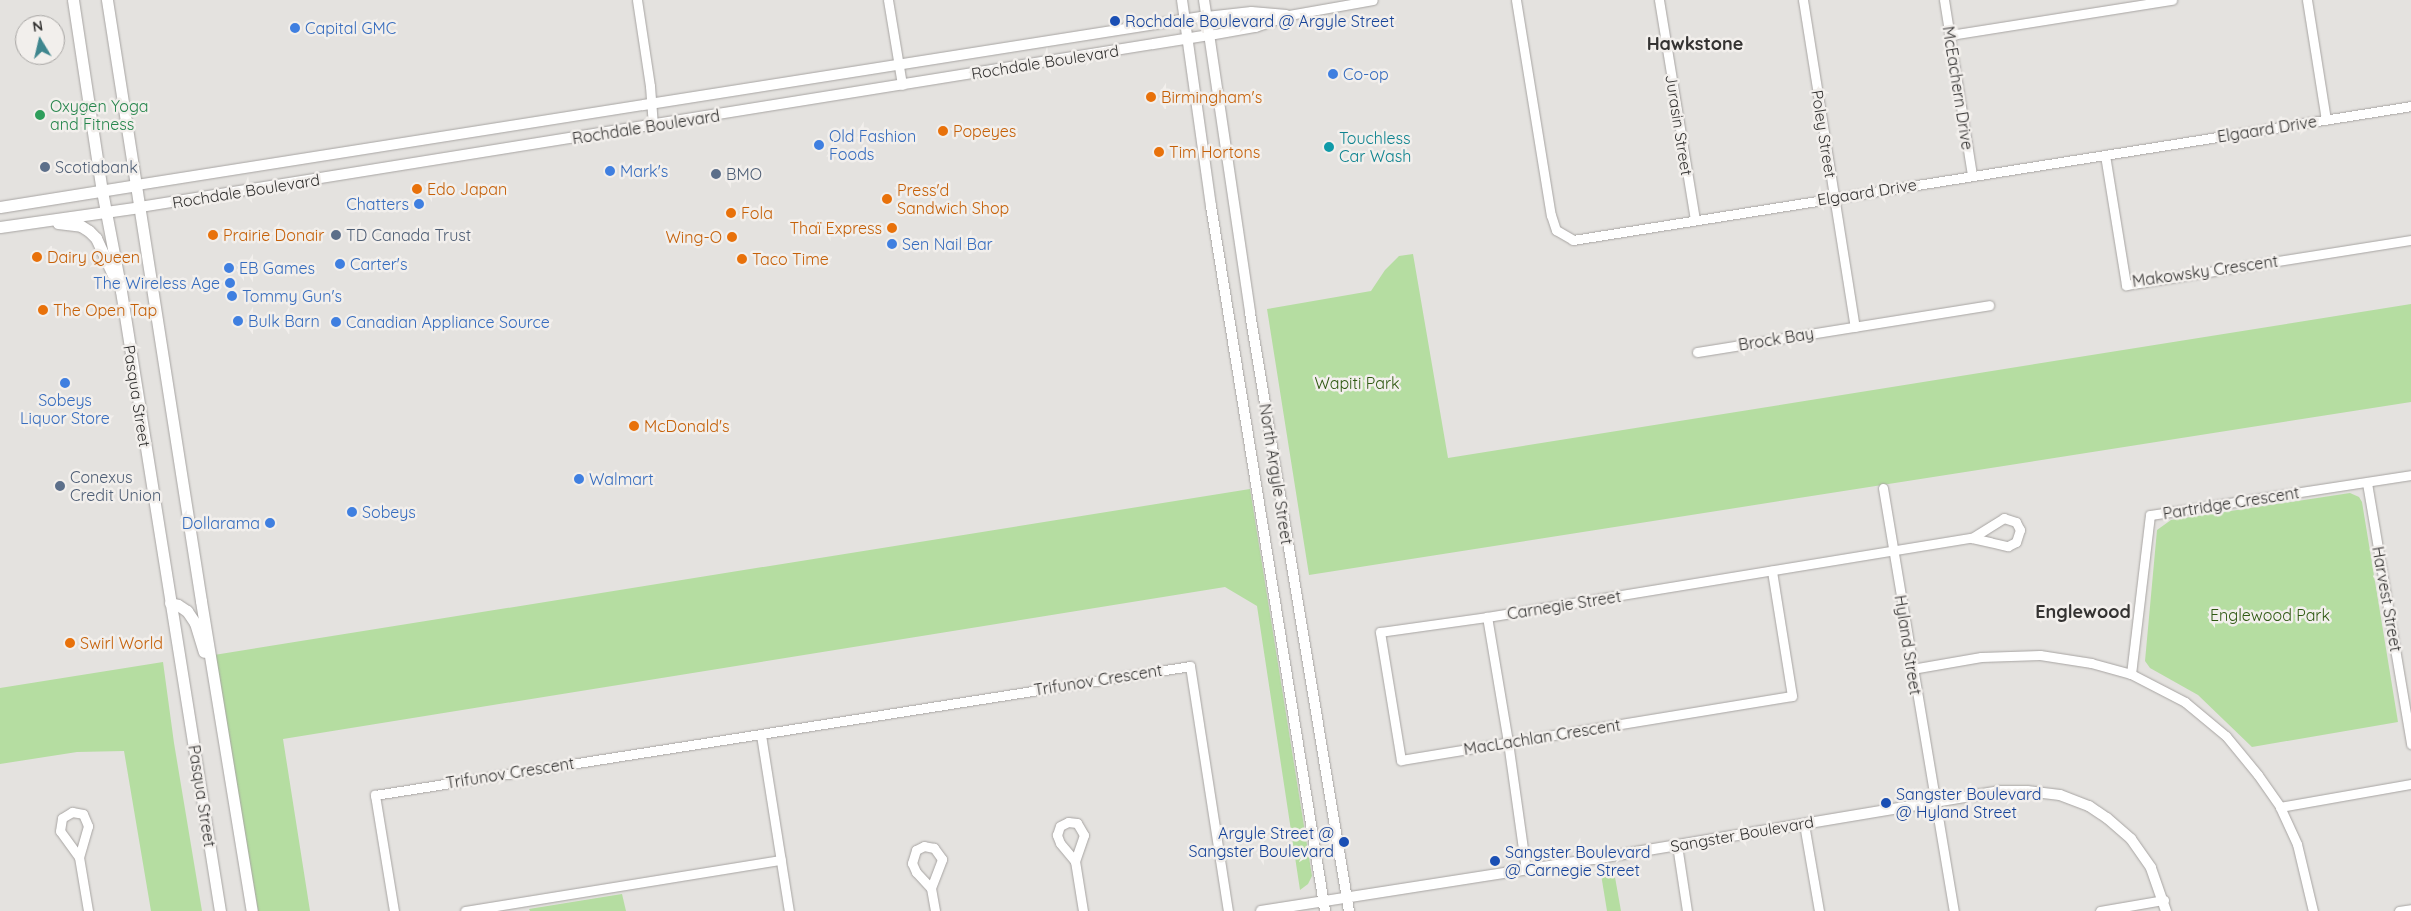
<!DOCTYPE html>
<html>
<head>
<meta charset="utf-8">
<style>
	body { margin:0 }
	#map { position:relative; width:2411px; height:911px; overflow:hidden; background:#e4e2df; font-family:Quicksand,sans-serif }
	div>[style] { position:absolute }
	.green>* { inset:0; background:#b5dda1 }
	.roads { filter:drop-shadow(0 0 1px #a7a4a2) drop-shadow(0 0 1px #a7a4a2) }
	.minor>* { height:9px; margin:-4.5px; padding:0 4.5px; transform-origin:4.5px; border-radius:4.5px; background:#fff }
	.tertiary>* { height:10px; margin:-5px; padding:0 5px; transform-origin:5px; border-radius:5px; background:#fff }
	.secondary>* { height:11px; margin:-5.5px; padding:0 5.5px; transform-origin:5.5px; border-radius:5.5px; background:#fff }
	.dots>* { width:14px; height:14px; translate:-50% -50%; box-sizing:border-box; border:2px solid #f2efec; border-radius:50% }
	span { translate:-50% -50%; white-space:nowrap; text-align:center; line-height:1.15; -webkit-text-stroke:5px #f2efec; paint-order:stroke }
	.transit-label { font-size:16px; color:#164399 }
	.left { translate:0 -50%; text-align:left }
	.right { translate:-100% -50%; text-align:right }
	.shop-label { font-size:16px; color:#366cbe }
	.street-label { font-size:16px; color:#343332 }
	.food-label { font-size:16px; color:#c56008 }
	.leisure-label { font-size:16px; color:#27864d }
	.culture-label { font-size:16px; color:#0d838f }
	.service-label { font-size:16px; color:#4e5e75 }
	.park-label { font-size:16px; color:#2f5912 }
	.neighbourhood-label { font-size:18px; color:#343332; font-weight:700 }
	.north { position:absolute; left:15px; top:15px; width:50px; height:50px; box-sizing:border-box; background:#f2efec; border:1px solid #a6a4a2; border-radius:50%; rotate:351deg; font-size:14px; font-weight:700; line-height:20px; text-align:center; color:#343332 }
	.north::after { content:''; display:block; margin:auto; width:18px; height:22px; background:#3f868e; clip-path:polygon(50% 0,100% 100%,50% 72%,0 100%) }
</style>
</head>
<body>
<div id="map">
	<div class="green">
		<i style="clip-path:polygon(1413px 254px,1448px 458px,2411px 304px,2411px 402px,1309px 575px,1267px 309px,1371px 291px,1385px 270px,1399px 256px)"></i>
		<i style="clip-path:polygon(1250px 489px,1312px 876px,1308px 884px,1300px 890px,1257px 606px,1225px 587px,283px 739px,310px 911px,258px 911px,214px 655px)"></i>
		<i style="clip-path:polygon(2350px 493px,2359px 497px,2362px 502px,2398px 722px,2252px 747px,2198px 695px,2150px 668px,2145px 661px,2157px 530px,2171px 520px)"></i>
		<i style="clip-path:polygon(163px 662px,174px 743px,202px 911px,151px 911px,124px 751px,77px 752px,0 764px,0 688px)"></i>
		<i style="clip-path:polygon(1613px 866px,1621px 911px,1607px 911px,1600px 868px)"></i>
		<i style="clip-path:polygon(622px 894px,626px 911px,530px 911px,529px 909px)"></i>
	</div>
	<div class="roads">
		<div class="minor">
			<i style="left:637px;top:0;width:87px;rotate:81.4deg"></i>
			<i style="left:650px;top:86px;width:40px;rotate:85.7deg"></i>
			<i style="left:888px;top:0;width:86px;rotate:80.6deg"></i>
			<i style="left:1516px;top:0;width:218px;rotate:80.8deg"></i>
			<i style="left:1551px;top:215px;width:16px;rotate:72deg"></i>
			<i style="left:1556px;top:230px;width:20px;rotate:30deg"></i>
			<i style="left:1573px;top:240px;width:849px;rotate:-9.08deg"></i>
			<i style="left:1659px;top:0;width:223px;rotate:80.7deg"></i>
			<i style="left:1803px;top:0;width:331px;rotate:81deg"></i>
			<i style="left:1944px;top:0;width:177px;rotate:80.9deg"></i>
			<i style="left:2307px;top:0;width:121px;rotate:81deg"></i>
			<i style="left:1206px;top:16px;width:45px;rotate:-6.3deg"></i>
			<i style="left:1251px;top:11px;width:35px;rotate:5deg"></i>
			<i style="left:1209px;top:35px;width:47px;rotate:-9.9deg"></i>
			<i style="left:1255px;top:27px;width:36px;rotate:-19deg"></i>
			<i style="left:1289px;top:15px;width:85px;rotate:-10.1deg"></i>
			<i style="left:1950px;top:35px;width:225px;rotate:-9deg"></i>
			<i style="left:2105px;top:155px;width:132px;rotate:80.8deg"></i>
			<i style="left:2126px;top:285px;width:289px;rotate:-9deg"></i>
			<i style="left:1697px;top:352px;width:296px;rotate:-9.1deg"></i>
			<i style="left:2367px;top:483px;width:265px;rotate:80.4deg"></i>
			<i style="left:1883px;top:488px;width:429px;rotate:80.5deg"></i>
			<i style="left:1487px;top:617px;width:108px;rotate:172deg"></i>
			<i style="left:1380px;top:632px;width:130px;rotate:80.7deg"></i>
			<i style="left:1401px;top:760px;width:396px;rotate:-9.3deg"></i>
			<i style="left:1792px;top:696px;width:127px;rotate:-99.1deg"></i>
			<i style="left:1912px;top:669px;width:70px;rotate:-9.9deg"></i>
			<i style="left:1981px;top:657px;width:59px;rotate:-1.9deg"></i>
			<i style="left:2040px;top:655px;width:52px;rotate:8.9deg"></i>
			<i style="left:2091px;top:663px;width:41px;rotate:15.4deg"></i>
			<i style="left:2131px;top:674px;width:61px;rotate:27.4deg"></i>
			<i style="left:2185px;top:702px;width:53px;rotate:39.7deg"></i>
			<i style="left:2226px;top:736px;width:50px;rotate:50.6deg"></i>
			<i style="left:2258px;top:775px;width:39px;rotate:55deg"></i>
			<i style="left:2280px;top:807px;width:41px;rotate:65.3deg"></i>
			<i style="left:2297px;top:844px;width:69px;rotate:76.6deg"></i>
			<i style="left:2131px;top:674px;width:160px;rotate:-83.2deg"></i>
			<i style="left:2150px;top:515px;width:264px;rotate:-8.7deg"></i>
			<i style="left:761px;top:735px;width:178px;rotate:81deg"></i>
			<i style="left:2280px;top:807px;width:133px;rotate:-10deg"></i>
			<i style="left:1804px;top:824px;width:88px;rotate:80.2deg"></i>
			<i style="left:1677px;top:845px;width:67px;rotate:81.4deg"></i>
			<i style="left:79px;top:857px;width:32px;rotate:-126deg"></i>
			<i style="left:60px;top:831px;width:13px;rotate:-81deg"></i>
			<i style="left:62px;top:818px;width:12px;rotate:-31deg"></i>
			<i style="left:72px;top:812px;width:11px;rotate:10deg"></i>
			<i style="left:83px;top:814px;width:13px;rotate:67deg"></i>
			<i style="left:88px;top:826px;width:32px;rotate:106deg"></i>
			<i style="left:79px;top:857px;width:55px;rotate:80.5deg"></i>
			<i style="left:1075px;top:861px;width:23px;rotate:-130deg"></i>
			<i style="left:1060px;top:843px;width:9px;rotate:-111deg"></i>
			<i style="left:1057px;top:835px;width:9px;rotate:-72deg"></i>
			<i style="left:1060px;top:826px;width:9px;rotate:-27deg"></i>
			<i style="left:1068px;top:822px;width:9px;rotate:6deg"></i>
			<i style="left:1077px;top:823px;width:14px;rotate:60deg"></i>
			<i style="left:1084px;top:835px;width:28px;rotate:109deg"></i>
			<i style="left:1075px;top:861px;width:51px;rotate:80.9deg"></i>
			<i style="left:1526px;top:870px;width:129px;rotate:-98deg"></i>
			<i style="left:1508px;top:742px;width:127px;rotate:-99.5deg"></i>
			<i style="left:1487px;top:617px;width:491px;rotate:-9.3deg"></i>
			<i style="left:1972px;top:538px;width:37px;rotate:13deg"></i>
			<i style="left:2008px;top:546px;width:9px;rotate:-27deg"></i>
			<i style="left:2016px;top:542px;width:13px;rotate:-72deg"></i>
			<i style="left:2020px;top:530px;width:9px;rotate:-117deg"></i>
			<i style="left:2016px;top:522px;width:13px;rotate:-162deg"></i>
			<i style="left:2004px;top:518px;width:38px;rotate:148deg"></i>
			<i style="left:931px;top:888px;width:31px;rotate:-69deg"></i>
			<i style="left:942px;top:859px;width:14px;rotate:-126deg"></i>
			<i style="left:934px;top:848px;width:10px;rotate:-169deg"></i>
			<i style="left:924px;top:846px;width:9px;rotate:153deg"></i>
			<i style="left:916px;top:850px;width:14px;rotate:107deg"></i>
			<i style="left:912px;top:863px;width:10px;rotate:66deg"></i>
			<i style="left:916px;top:872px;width:22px;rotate:47deg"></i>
			<i style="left:931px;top:888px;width:23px;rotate:80deg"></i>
			<i style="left:394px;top:911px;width:118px;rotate:-99.3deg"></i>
			<i style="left:375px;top:795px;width:825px;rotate:-8.99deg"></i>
			<i style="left:1190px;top:666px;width:248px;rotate:81.2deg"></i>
			<i style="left:465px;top:911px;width:320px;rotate:-9.2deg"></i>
			<i style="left:2100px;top:911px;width:65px;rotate:-9.8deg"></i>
			<i style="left:2399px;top:911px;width:12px;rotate:-9deg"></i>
		</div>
		<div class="tertiary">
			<i style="left:1182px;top:0;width:208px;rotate:82deg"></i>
			<i style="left:1211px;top:206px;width:714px;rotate:80.81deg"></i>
			<i style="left:1204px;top:0;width:316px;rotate:81.6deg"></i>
			<i style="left:1250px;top:313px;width:606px;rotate:80.6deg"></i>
			<i style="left:137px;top:185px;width:1082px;rotate:-8.98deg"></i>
			<i style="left:140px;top:207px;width:1083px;rotate:-9.14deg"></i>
			<i style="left:1261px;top:911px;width:337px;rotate:-8.9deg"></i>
			<i style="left:1594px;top:859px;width:412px;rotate:-9.5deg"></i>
			<i style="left:2000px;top:791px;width:27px"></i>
			<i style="left:2027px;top:791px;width:33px;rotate:7deg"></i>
			<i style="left:2060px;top:795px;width:31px;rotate:21deg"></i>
			<i style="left:2089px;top:806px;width:22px;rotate:34deg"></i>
			<i style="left:2107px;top:818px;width:32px;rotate:41deg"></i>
			<i style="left:2131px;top:839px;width:35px;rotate:55deg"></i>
			<i style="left:2151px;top:868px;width:46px;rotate:70.8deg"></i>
		</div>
		<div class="secondary">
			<i style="left:73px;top:0;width:193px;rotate:81.4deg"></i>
			<i style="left:102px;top:191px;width:102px;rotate:79.2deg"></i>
			<i style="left:121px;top:291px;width:628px;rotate:80.93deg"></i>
			<i style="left:107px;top:0;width:608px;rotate:81.11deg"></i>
			<i style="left:201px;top:601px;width:314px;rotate:80.7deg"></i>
			<i style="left:0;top:207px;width:139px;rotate:-9.1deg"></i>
			<i style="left:58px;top:223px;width:23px;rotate:7deg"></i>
			<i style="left:81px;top:226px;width:9px;rotate:32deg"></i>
			<i style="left:89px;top:231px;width:10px;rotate:45deg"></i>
			<i style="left:96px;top:238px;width:41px;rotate:65.3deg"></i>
			<i style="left:0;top:227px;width:141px;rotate:-8.1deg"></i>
			<i style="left:170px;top:603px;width:8px;rotate:14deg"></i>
			<i style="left:178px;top:605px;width:11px;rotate:34deg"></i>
			<i style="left:187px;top:611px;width:14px;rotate:56deg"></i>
			<i style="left:195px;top:623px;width:30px;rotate:73deg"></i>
		</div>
	</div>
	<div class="dots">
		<i style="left:1115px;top:21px;background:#1a4fb4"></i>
		<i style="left:295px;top:28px;background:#3f7fe0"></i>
		<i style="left:1333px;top:74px;background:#3f7fe0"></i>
		<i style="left:1151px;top:97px;background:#e8710a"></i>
		<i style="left:40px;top:115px;background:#2e9e5b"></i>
		<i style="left:943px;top:131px;background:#e8710a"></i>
		<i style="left:819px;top:145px;background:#3f7fe0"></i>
		<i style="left:1329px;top:147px;background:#0f9aa8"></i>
		<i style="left:1159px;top:152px;background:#e8710a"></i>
		<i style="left:45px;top:167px;background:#5c6f8a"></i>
		<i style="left:610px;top:171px;background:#3f7fe0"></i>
		<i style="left:716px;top:174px;background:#5c6f8a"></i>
		<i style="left:417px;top:189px;background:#e8710a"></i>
		<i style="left:887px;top:199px;background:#e8710a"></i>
		<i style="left:419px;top:204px;background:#3f7fe0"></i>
		<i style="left:731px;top:213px;background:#e8710a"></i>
		<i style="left:892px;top:228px;background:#e8710a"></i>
		<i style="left:213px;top:235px;background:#e8710a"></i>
		<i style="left:336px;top:235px;background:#5c6f8a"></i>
		<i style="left:732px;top:237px;background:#e8710a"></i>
		<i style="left:892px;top:244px;background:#3f7fe0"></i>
		<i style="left:37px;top:257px;background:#e8710a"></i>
		<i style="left:742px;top:259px;background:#e8710a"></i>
		<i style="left:340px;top:264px;background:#3f7fe0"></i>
		<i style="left:229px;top:268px;background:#3f7fe0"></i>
		<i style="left:230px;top:283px;background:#3f7fe0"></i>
		<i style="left:232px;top:296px;background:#3f7fe0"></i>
		<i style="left:43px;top:310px;background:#e8710a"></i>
		<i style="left:238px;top:321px;background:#3f7fe0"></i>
		<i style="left:336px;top:322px;background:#3f7fe0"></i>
		<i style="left:65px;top:383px;background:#3f7fe0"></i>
		<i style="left:634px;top:426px;background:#e8710a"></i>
		<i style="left:579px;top:479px;background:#3f7fe0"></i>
		<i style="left:60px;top:486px;background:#5c6f8a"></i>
		<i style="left:352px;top:512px;background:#3f7fe0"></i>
		<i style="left:270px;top:523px;background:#3f7fe0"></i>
		<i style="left:70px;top:643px;background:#e8710a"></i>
		<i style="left:1886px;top:803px;background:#1a4fb4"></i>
		<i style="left:1344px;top:842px;background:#1a4fb4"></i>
		<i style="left:1495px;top:861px;background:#1a4fb4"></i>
	</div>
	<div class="transit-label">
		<span class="left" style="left:1125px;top:21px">Rochdale Boulevard @ Argyle Street</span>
		<span class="left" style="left:1896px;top:803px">Sangster Boulevard<br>@ Hyland Street</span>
		<span class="right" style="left:1334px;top:842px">Argyle Street @<br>Sangster Boulevard</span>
		<span class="left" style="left:1505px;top:861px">Sangster Boulevard<br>@ Carnegie Street</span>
	</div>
	<div class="shop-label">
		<span class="left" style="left:305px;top:28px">Capital GMC</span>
		<span class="left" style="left:1343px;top:74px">Co-op</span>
		<span class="left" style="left:829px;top:145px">Old Fashion<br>Foods</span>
		<span class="left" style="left:620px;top:171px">Mark's</span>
		<span class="right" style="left:409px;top:204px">Chatters</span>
		<span class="left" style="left:902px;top:244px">Sen Nail Bar</span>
		<span class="left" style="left:350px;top:264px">Carter's</span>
		<span class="left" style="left:239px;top:268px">EB Games</span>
		<span class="right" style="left:220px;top:283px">The Wireless Age</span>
		<span class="left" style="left:242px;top:296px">Tommy Gun's</span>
		<span class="left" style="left:248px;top:321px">Bulk Barn</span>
		<span class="left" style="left:346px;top:322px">Canadian Appliance Source</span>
		<span style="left:65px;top:409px">Sobeys<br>Liquor Store</span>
		<span class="left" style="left:589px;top:479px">Walmart</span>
		<span class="left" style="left:362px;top:512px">Sobeys</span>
		<span class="right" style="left:260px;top:523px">Dollarama</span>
	</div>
	<div class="street-label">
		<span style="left:1045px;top:62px;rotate:-9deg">Rochdale Boulevard</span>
		<span style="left:1958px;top:88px;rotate:81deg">McEachern Drive</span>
		<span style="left:1679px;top:125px;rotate:81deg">Jurasin Street</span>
		<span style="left:646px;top:127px;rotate:-9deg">Rochdale Boulevard</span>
		<span style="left:2267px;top:129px;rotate:-9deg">Elgaard Drive</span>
		<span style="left:1824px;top:134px;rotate:81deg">Poley Street</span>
		<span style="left:246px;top:191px;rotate:-9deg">Rochdale Boulevard</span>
		<span style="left:1867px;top:192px;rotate:-9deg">Elgaard Drive</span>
		<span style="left:2205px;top:271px;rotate:-8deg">Makowsky Crescent</span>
		<span style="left:1776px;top:339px;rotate:-9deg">Brock Bay</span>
		<span style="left:137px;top:396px;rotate:81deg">Pasqua Street</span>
		<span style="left:1276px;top:474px;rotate:81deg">North Argyle Street</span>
		<span style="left:2231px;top:503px;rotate:-9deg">Partridge Crescent</span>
		<span style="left:2387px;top:599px;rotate:80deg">Harvest Street</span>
		<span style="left:1564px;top:605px;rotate:-9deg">Carnegie Street</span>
		<span style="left:1908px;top:645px;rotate:81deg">Hyland Street</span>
		<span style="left:1098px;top:680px;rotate:-9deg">Trifunov Crescent</span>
		<span style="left:1542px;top:737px;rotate:-9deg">MacLachlan Crescent</span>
		<span style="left:510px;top:773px;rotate:-9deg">Trifunov Crescent</span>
		<span style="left:202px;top:796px;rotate:81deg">Pasqua Street</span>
		<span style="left:1742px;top:834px;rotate:-10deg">Sangster Boulevard</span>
	</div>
	<div class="food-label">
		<span class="left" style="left:1161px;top:97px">Birmingham's</span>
		<span class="left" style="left:953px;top:131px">Popeyes</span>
		<span class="left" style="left:1169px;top:152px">Tim Hortons</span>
		<span class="left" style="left:427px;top:189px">Edo Japan</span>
		<span class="left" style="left:897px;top:199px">Press'd<br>Sandwich Shop</span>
		<span class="left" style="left:741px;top:213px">Fola</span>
		<span class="right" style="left:882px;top:228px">Thaï Express</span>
		<span class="left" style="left:223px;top:235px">Prairie Donair</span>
		<span class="right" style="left:722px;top:237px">Wing-O</span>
		<span class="left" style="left:47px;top:257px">Dairy Queen</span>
		<span class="left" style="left:752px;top:259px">Taco Time</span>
		<span class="left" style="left:53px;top:310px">The Open Tap</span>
		<span class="left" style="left:644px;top:426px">McDonald's</span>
		<span class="left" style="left:80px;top:643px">Swirl World</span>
	</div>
	<div class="leisure-label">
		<span class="left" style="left:50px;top:115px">Oxygen Yoga<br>and Fitness</span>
	</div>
	<div class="culture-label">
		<span class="left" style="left:1339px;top:147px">Touchless<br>Car Wash</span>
	</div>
	<div class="service-label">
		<span class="left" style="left:55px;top:167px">Scotiabank</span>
		<span class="left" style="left:726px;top:174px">BMO</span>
		<span class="left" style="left:346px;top:235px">TD Canada Trust</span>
		<span class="left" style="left:70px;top:486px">Conexus<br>Credit Union</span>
	</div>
	<div class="park-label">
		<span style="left:1357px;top:383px">Wapiti Park</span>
		<span style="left:2270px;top:615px">Englewood Park</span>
	</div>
	<div class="neighbourhood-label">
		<span style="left:1695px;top:44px">Hawkstone</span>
		<span style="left:2083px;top:612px">Englewood</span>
	</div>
	<div class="north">N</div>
</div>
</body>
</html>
